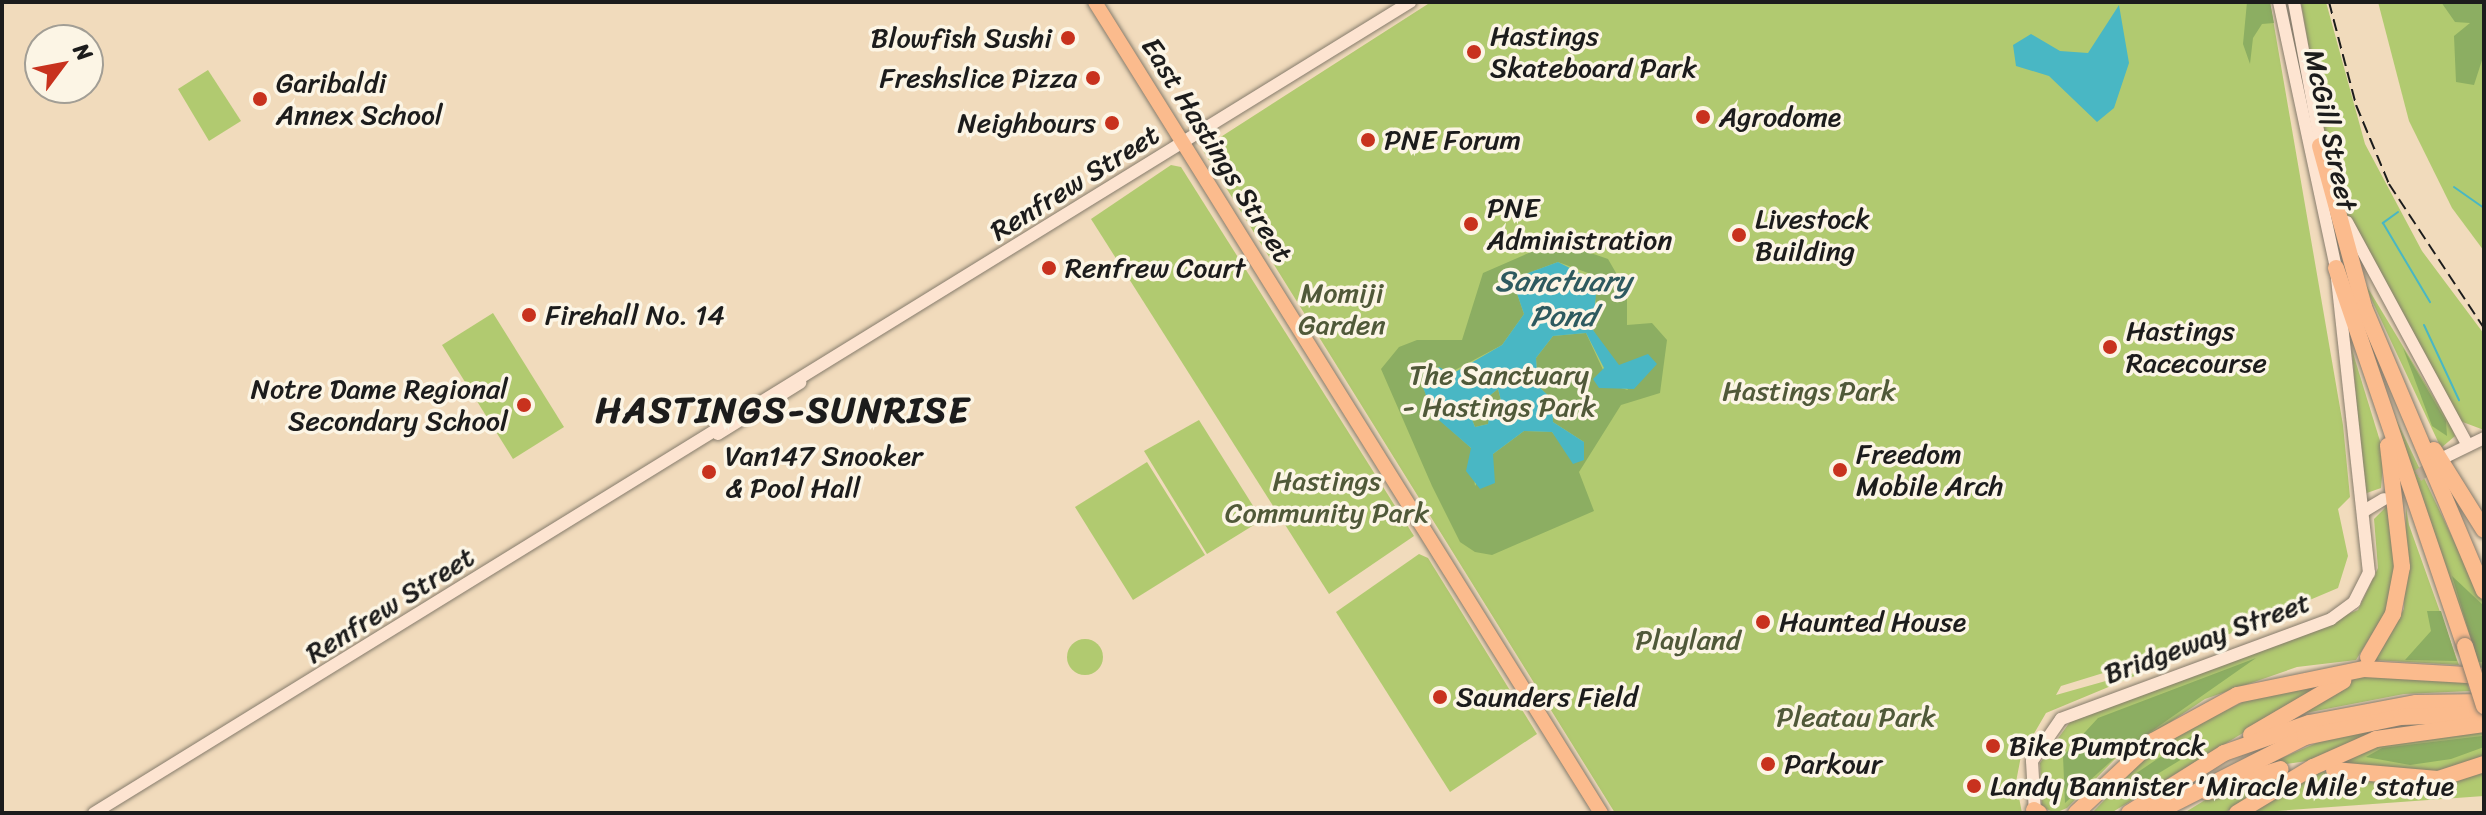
<!DOCTYPE html>
<html>
<head>
<meta charset="utf-8">
<style>
	body { margin:0 }
	#map { position:relative; width:2486px; height:815px; overflow:hidden; background:#f1dbbc; font-family:Sriracha,sans-serif }
	div>[style] { position:absolute }
	.green>* { inset:0; background:#b1ca70 }
	.round { border-radius:50% }
	.forest>* { inset:0; background:#8cae62 }
	.water>* { inset:0; background:#49b7c4 }
	.stream>* { height:2px; margin:-1px; padding:0 1px; transform-origin:1px; border-radius:1px; background:#49b7c4 }
	.secondary-tunnel>* { height:12px; margin-top:-6px; transform-origin:0; background:repeating-linear-gradient(90deg,#c6b59c 0 12px,transparent 0 18px) }
	.roads { filter:drop-shadow(0 0 2px #867c6c) drop-shadow(0 0 2px #867c6c) }
	.secondary>* { height:12px; margin:-6px; padding:0 6px; transform-origin:6px; border-radius:6px; background:#fde4d1 }
	.primary>* { height:14px; margin:-7px; padding:0 7px; transform-origin:7px; border-radius:7px; background:#fbbb8d }
	.highway>* { height:16px; margin:-8px; padding:0 8px; transform-origin:8px; border-radius:8px; background:#fbbb8d }
	.rail>* { height:2px; margin-top:-1px; transform-origin:0; background:repeating-linear-gradient(90deg,#1c1c1c 0 12px,transparent 0 18px) }
	.bridges { filter:drop-shadow(0 0 2px #867c6c) drop-shadow(0 0 2px #867c6c) }
	.highway-bridge>* { height:16px; margin:-8px; padding:0 8px; transform-origin:8px; border-radius:8px; background:#fbbb8d }
	.dots>* { width:22px; height:22px; translate:-50% -50%; box-sizing:border-box; border:4px solid #fcf5e5; border-radius:50% }
	span { translate:-50% -50%; white-space:nowrap; text-align:center; line-height:1.15; -webkit-text-stroke:7px #fcf5e5; paint-order:stroke }
	.poi-label { font-size:28px; color:#1c1c1c }
	.left { translate:0 -50%; text-align:left }
	.right { translate:-100% -50%; text-align:right }
	.street-label { font-size:28px; color:#1c1c1c }
	.park-label { font-size:28px; color:#505939 }
	.water-label { font-size:30px; color:#2e5a5f; font-style:italic }
	.district-label { font-size:36px; color:#1c1c1c; font-weight:700; letter-spacing:2px }
	.frame { position:absolute; inset:0; border:4px solid #1c1c1c; pointer-events:none }
	.north { position:absolute; left:24px; top:24px; width:80px; height:80px; box-sizing:border-box; background:#fcf5e5; border:2px solid #a29e95; border-radius:50%; rotate:58deg; font-size:22px; font-weight:700; line-height:32px; text-align:center; color:#1c1c1c }
	.north::after { content:''; display:block; margin:auto; width:28px; height:36px; background:#c8321e; clip-path:polygon(50% 0,100% 100%,50% 72%,0 100%) }
</style>
</head>
<body>
<div id="map">
	<div class="green">
		<i style="clip-path:polygon(1431px 2px,2270px 2px,2343px 425px,2350px 497px,2338px 509px,2348px 556px,2338px 588px,2227px 635px,2061px 686px,2056px 695px,2159px 666px,2046px 713px,2021px 756px,2016px 782px,2022px 813px,1615px 813px,1202px 149px)"></i>
		<i style="clip-path:polygon(2301px 2px,2326px 2px,2365px 144px,2422px 251px,2484px 334px,2484px 430px,2460px 421px,2349px 221px,2324px 138px)"></i>
		<i style="clip-path:polygon(2378px 2px,2484px 2px,2484px 251px,2452px 208px,2409px 121px)"></i>
		<i style="clip-path:polygon(208px 70px,241px 121px,209px 141px,178px 89px)"></i>
		<i style="clip-path:polygon(1171px 165px,1181px 167px,1414px 536px,1329px 594px,1091px 219px)"></i>
		<i style="clip-path:polygon(2360px 275px,2451px 426px,2455px 436px,2441px 448px)"></i>
		<i style="clip-path:polygon(493px 313px,564px 427px,513px 459px,442px 345px)"></i>
		<i style="clip-path:polygon(2352px 350px,2384px 454px,2381px 488px,2364px 494px)"></i>
		<i style="clip-path:polygon(2395px 417px,2484px 604px,2484px 667px,2479px 667px)"></i>
		<i style="clip-path:polygon(1199px 420px,1262px 520px,1207px 554px,1144px 451px)"></i>
		<i style="clip-path:polygon(1147px 462px,1205px 555px,1133px 600px,1075px 507px)"></i>
		<i style="clip-path:polygon(2390px 503px,2397px 546px,2389px 607px,2356px 660px,2297px 667px,2205px 699px,2115px 759px,2067px 808px,2055px 813px,2042px 807px,2040px 763px,2070px 722px,2358px 610px,2378px 568px,2374px 519px)"></i>
		<i style="clip-path:polygon(2406px 507px,2409px 525px,2459px 665px,2373px 660px,2404px 609px)"></i>
		<i style="clip-path:polygon(1419px 554px,1428px 558px,1537px 734px,1450px 792px,1336px 612px)"></i>
		<i class="round" style="left:1067px;top:639px;width:36px;height:36px"></i>
		<i style="clip-path:polygon(2360px 675px,2466px 680px,2470px 691px,2404px 694px,2300px 714px)"></i>
		<i style="clip-path:polygon(2337px 676px,2111px 813px,2092px 813px,2139px 764px,2188px 729px,2253px 697px)"></i>
		<i style="clip-path:polygon(2398px 725px,2307px 761px,2259px 768px,2321px 741px)"></i>
		<i style="clip-path:polygon(2484px 730px,2484px 758px,2426px 774px,2336px 762px,2382px 745px)"></i>
		<i style="clip-path:polygon(2320px 770px,2347px 780px,2484px 770px,2484px 796px,2249px 813px)"></i>
		<i style="clip-path:polygon(2283px 776px,2224px 813px,2184px 813px,2210px 797px)"></i>
	</div>
	<div class="forest">
		<i style="clip-path:polygon(2247px 2px,2270px 2px,2274px 23px,2262px 24px,2253px 38px,2250px 64px,2243px 44px)"></i>
		<i style="clip-path:polygon(2441px 2px,2484px 2px,2484px 54px,2474px 85px,2456px 82px,2454px 36px,2470px 23px,2455px 22px)"></i>
		<i style="clip-path:polygon(evenodd,1556px 241px,1608px 259px,1627px 292px,1627px 325px,1652px 323px,1667px 340px,1660px 393px,1621px 405px,1579px 472px,1594px 511px,1492px 555px,1475px 552px,1460px 542px,1432px 486px,1381px 369px,1399px 347px,1417px 340px,1462px 340px,1483px 273px,1556px 241px,1558px 262px,1588px 273px,1598px 310px,1593px 330px,1628px 390px,1610px 385px,1586px 333px,1553px 336px,1536px 358px,1538px 386px,1552px 399px,1553px 422px,1584px 442px,1584px 460px,1570px 455px,1552px 432px,1524px 431px,1493px 454px,1475px 486px,1471px 448px,1434px 415px,1423px 387px,1502px 345px,1524px 314px,1512px 279px,1558px 262px)"></i>
		<i style="clip-path:polygon(2403px 348px,2446px 421px,2447px 436px,2432px 426px)"></i>
		<i style="clip-path:polygon(1498px 389px,1505px 416px,1491px 409px,1488px 424px,1475px 427px,1469px 412px)"></i>
		<i style="clip-path:polygon(2452px 576px,2484px 606px,2484px 662px,2478px 662px)"></i>
		<i style="clip-path:polygon(2427px 611px,2441px 611px,2457px 661px,2405px 660px,2431px 631px)"></i>
		<i style="clip-path:polygon(2256px 658px,2119px 754px,2065px 803px,2063px 756px,2098px 718px)"></i>
		<i style="clip-path:polygon(2196px 733px,2187px 756px,2136px 787px,2135px 774px)"></i>
		<i style="clip-path:polygon(2482px 736px,2484px 747px,2451px 759px,2410px 765px,2366px 757px,2382px 748px)"></i>
	</div>
	<div class="water">
		<i style="clip-path:polygon(2119px 5px,2129px 63px,2114px 108px,2097px 122px,2049px 76px,2016px 66px,2013px 45px,2031px 34px,2060px 51px,2088px 53px)"></i>
		<i style="clip-path:polygon(evenodd,1558px 262px,1597px 282px,1593px 330px,1619px 365px,1648px 354px,1657px 364px,1634px 389px,1599px 388px,1593px 379px,1604px 368px,1586px 333px,1553px 336px,1536px 358px,1538px 386px,1552px 399px,1553px 422px,1584px 442px,1584px 460px,1573px 464px,1552px 432px,1524px 431px,1493px 454px,1495px 483px,1480px 489px,1466px 471px,1471px 448px,1433px 415px,1423px 387px,1439px 367px,1452px 374px,1502px 345px,1524px 314px,1512px 279px,1558px 262px,1498px 389px,1505px 416px,1490px 409px,1488px 424px,1475px 427px,1469px 412px,1498px 389px)"></i>
	</div>
	<div class="stream">
		<i style="left:2454px;top:187px;width:37px;rotate:35deg"></i>
		<i style="left:2398px;top:212px;width:19px;rotate:144deg"></i>
		<i style="left:2383px;top:223px;width:92px;rotate:59.3deg"></i>
		<i style="left:2424px;top:325px;width:83px;rotate:65deg"></i>
	</div>
	<div class="secondary-tunnel">
		<i style="left:2403px;top:486px;width:42px;rotate:-34.4deg"></i>
	</div>
	<div class="roads">
		<div class="secondary">
			<i style="left:2294px;top:2px;width:153px;rotate:79.4deg"></i>
			<i style="left:2347px;top:222px;width:252px;rotate:61.6deg"></i>
			<i style="left:718px;top:434px;width:97px;rotate:-31.9deg"></i>
			<i style="left:2447px;top:456px;width:41px;rotate:-25.9deg"></i>
			<i style="left:2364px;top:511px;width:23px;rotate:-31deg"></i>
			<i style="left:94px;top:813px;width:1546px;rotate:-31.64deg"></i>
			<i style="left:2035px;top:813px;width:52px;rotate:-93.3deg"></i>
			<i style="left:2032px;top:761px;width:51px;rotate:-55.4deg"></i>
			<i style="left:2061px;top:719px;width:288px;rotate:-20.3deg"></i>
			<i style="left:2331px;top:619px;width:29px;rotate:-36deg"></i>
			<i style="left:2354px;top:602px;width:33px;rotate:-63deg"></i>
			<i style="left:2369px;top:573px;width:307px;rotate:-96.2deg"></i>
			<i style="left:2336px;top:268px;width:272px;rotate:-102.1deg"></i>
		</div>
		<div class="primary">
			<i style="left:1095px;top:2px;width:956px;rotate:58.04deg"></i>
		</div>
		<div class="highway">
			<i style="left:2320px;top:146px;width:167px;rotate:74.7deg"></i>
			<i style="left:2364px;top:307px;width:308px;rotate:67.1deg"></i>
			<i style="left:2336px;top:268px;width:399px;rotate:71.2deg"></i>
			<i style="left:2434px;top:450px;width:94px;rotate:58deg"></i>
			<i style="left:2368px;top:657px;width:50px;rotate:-59.8deg"></i>
			<i style="left:2393px;top:614px;width:48px;rotate:-79.2deg"></i>
			<i style="left:2402px;top:567px;width:122px;rotate:-96.6deg"></i>
			<i style="left:2251px;top:735px;width:107px;rotate:-30.4deg"></i>
			<i style="left:2334px;top:770px;width:104px;rotate:4.9deg"></i>
			<i style="left:2438px;top:779px;width:48px;rotate:-18.1deg"></i>
			<i style="left:2207px;top:792px;width:77px;rotate:-17.3deg"></i>
			<i style="left:2034px;top:810px;width:6px;rotate:31deg"></i>
			<i style="left:2076px;top:813px;width:105px;rotate:-43.1deg"></i>
			<i style="left:2153px;top:741px;width:96px;rotate:-28.7deg"></i>
			<i style="left:2237px;top:695px;width:130px;rotate:-11.6deg"></i>
			<i style="left:2364px;top:669px;width:120px;rotate:3.3deg"></i>
			<i style="left:2129px;top:813px;width:112px;rotate:-32.3deg"></i>
			<i style="left:2224px;top:753px;width:90px;rotate:-19.4deg"></i>
			<i style="left:2309px;top:723px;width:109px;rotate:-10.6deg"></i>
			<i style="left:2416px;top:703px;width:68px;rotate:-0.8deg"></i>
			<i style="left:2155px;top:813px;width:168px;rotate:-26.9deg"></i>
			<i style="left:2305px;top:737px;width:98px;rotate:-11.8deg"></i>
			<i style="left:2401px;top:717px;width:83px;rotate:-2.1deg"></i>
			<i style="left:2237px;top:813px;width:89px;rotate:-31.2deg"></i>
			<i style="left:2313px;top:767px;width:69px;rotate:-24deg"></i>
			<i style="left:2376px;top:739px;width:109px;rotate:-7.9deg"></i>
		</div>
	</div>
	<div class="rail">
		<i style="left:2329px;top:2px;width:106px;rotate:75.3deg"></i>
		<i style="left:2356px;top:105px;width:86px;rotate:67.3deg"></i>
		<i style="left:2389px;top:184px;width:173px;rotate:56.6deg"></i>
	</div>
	<div class="bridges">
		<div class="highway-bridge">
			<i style="left:2465px;top:646px;width:63px;rotate:72.4deg"></i>
		</div>
	</div>
	<div class="dots">
		<i style="left:1068px;top:38px;background:#c8321e"></i>
		<i style="left:1474px;top:52px;background:#c8321e"></i>
		<i style="left:1093px;top:78px;background:#c8321e"></i>
		<i style="left:260px;top:99px;background:#c8321e"></i>
		<i style="left:1703px;top:117px;background:#c8321e"></i>
		<i style="left:1112px;top:123px;background:#c8321e"></i>
		<i style="left:1368px;top:140px;background:#c8321e"></i>
		<i style="left:1471px;top:224px;background:#c8321e"></i>
		<i style="left:1739px;top:235px;background:#c8321e"></i>
		<i style="left:1049px;top:268px;background:#c8321e"></i>
		<i style="left:529px;top:315px;background:#c8321e"></i>
		<i style="left:2110px;top:347px;background:#c8321e"></i>
		<i style="left:524px;top:405px;background:#c8321e"></i>
		<i style="left:1840px;top:470px;background:#c8321e"></i>
		<i style="left:709px;top:472px;background:#c8321e"></i>
		<i style="left:1763px;top:622px;background:#c8321e"></i>
		<i style="left:1440px;top:697px;background:#c8321e"></i>
		<i style="left:1993px;top:746px;background:#c8321e"></i>
		<i style="left:1768px;top:764px;background:#c8321e"></i>
		<i style="left:1974px;top:786px;background:#c8321e"></i>
	</div>
	<div class="poi-label">
		<span class="left" style="left:1490px;top:52px">Hastings<br>Skateboard Park</span>
		<span class="right" style="left:1052px;top:38px">Blowfish Sushi</span>
		<span class="right" style="left:1077px;top:78px">Freshslice Pizza</span>
		<span class="left" style="left:276px;top:99px">Garibaldi<br>Annex School</span>
		<span class="left" style="left:1719px;top:117px">Agrodome</span>
		<span class="right" style="left:1096px;top:123px">Neighbours</span>
		<span class="left" style="left:1384px;top:140px">PNE Forum</span>
		<span class="left" style="left:1487px;top:224px">PNE<br>Administration</span>
		<span class="left" style="left:1755px;top:235px">Livestock<br>Building</span>
		<span class="left" style="left:1065px;top:268px">Renfrew Court</span>
		<span class="left" style="left:545px;top:315px">Firehall No. 14</span>
		<span class="left" style="left:2126px;top:347px">Hastings<br>Racecourse</span>
		<span class="right" style="left:508px;top:405px">Notre Dame Regional<br>Secondary School</span>
		<span class="left" style="left:1856px;top:470px">Freedom<br>Mobile Arch</span>
		<span class="left" style="left:725px;top:472px">Van147 Snooker<br>&amp; Pool Hall</span>
		<span class="left" style="left:1779px;top:622px">Haunted House</span>
		<span class="left" style="left:1456px;top:697px">Saunders Field</span>
		<span class="left" style="left:2009px;top:746px">Bike Pumptrack</span>
		<span class="left" style="left:1784px;top:764px">Parkour</span>
		<span class="left" style="left:1990px;top:786px">Landy Bannister 'Miracle Mile' statue</span>
	</div>
	<div class="street-label">
		<span style="left:2330px;top:130px;rotate:78deg">McGill Street</span>
		<span style="left:1217px;top:150px;rotate:58deg">East Hastings Street</span>
		<span style="left:1075px;top:183px;rotate:-32deg">Renfrew Street</span>
		<span style="left:390px;top:605px;rotate:-32deg">Renfrew Street</span>
		<span style="left:2207px;top:638px;rotate:-20deg">Bridgeway Street</span>
	</div>
	<div class="park-label">
		<span style="left:1342px;top:309px">Momiji<br>Garden</span>
		<span style="left:1499px;top:391px">The Sanctuary<br>- Hastings Park</span>
		<span style="left:1809px;top:391px">Hastings Park</span>
		<span style="left:1327px;top:497px">Hastings<br>Community Park</span>
		<span style="left:1688px;top:640px">Playland</span>
		<span style="left:1856px;top:717px">Pleatau Park</span>
	</div>
	<div class="water-label">
		<span style="left:1563px;top:298px">Sanctuary<br>Pond</span>
	</div>
	<div class="district-label">
		<span style="left:783px;top:411px">HASTINGS-SUNRISE</span>
	</div>
	<div class="frame"></div>
	<div class="north">N</div>
</div>
</body>
</html>
